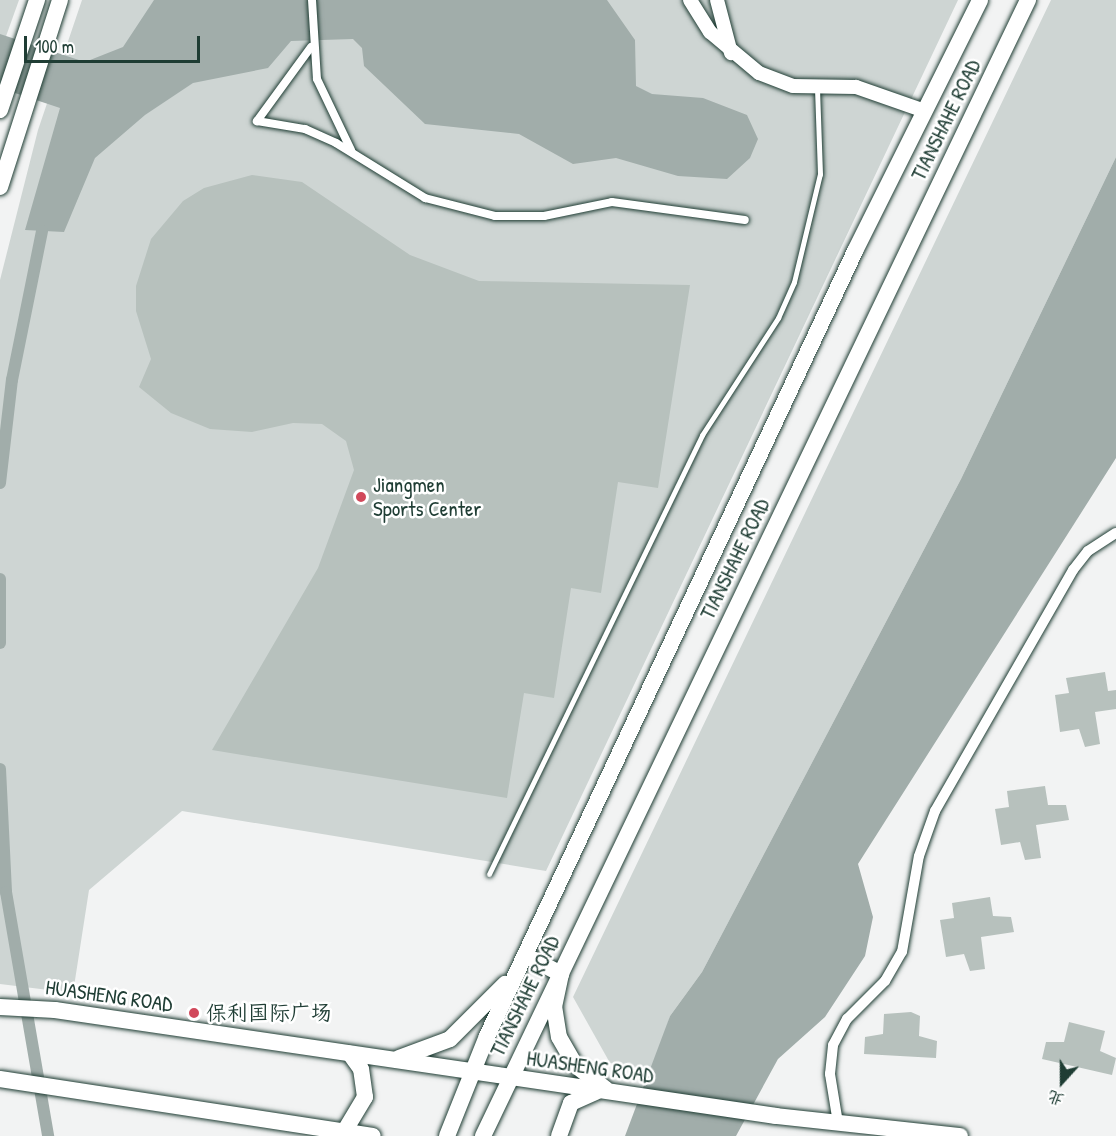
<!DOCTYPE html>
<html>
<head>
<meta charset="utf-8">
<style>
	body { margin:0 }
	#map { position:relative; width:1116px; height:1136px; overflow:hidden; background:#f2f3f3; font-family:"Patrick Hand","LXGW WenKai TC",sans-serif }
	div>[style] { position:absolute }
	.green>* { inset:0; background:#ced5d3 }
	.water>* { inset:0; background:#a1adaa }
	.canal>* { height:12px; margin:-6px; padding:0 6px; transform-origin:6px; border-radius:6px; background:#a1adaa }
	.building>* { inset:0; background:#b7c1bd }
	.roads { filter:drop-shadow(0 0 2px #1f3d34) drop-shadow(0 0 2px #1f3d34) }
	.service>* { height:5px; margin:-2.5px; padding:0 2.5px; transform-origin:2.5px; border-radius:2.5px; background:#fff }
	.pedestrian>* { height:8px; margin:-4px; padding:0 4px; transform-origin:4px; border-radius:4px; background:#fff }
	.minor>* { height:10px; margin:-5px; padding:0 5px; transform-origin:5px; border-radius:5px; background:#fff }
	.tertiary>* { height:14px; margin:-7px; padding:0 7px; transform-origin:7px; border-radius:7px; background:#fff }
	.secondary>* { height:16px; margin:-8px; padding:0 8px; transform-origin:8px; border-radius:8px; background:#fff }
	.dots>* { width:16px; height:16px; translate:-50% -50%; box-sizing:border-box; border:3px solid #fff; border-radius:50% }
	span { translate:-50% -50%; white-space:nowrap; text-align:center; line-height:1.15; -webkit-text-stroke:5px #fff; paint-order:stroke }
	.street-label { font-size:21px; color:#1f3d34 }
	.poi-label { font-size:21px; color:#1f3d34 }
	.left { translate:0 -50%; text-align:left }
	.north { position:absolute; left:1032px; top:1052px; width:60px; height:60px; -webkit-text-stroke:4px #fff; paint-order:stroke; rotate:201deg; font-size:16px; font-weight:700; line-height:24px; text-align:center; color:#1f3d34 }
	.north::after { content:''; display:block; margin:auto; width:21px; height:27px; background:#1f3d34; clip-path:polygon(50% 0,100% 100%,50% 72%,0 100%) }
	.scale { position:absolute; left:24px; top:36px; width:176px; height:27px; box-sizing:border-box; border:3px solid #1f3d34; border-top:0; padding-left:8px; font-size:18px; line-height:21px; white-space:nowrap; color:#1f3d34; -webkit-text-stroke:4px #fff; paint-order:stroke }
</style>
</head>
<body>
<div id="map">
	<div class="green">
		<i style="clip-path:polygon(0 0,19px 0,0 53px)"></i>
		<i style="clip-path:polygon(82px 0,958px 0,546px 871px,182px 811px,89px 890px,73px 993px,0 984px,0 280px,38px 130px)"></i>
		<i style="clip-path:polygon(1051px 0,1116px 0,1116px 157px,961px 479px,702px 972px,670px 1016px,653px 1071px,610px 1063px,573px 997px)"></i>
	</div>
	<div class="water">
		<i style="clip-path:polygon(154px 0,607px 0,635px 40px,636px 86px,652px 94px,703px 98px,747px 115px,758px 139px,750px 158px,727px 179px,678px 176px,616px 158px,573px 164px,519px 134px,425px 124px,364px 66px,362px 48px,353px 39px,291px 41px,268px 68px,193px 83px,145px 115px,95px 158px,64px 232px,25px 230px,60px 108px,0 88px,0 34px,85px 62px,123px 47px)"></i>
		<i style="clip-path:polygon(1116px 157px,1116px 458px,858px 864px,873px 917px,865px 956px,825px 1017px,778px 1059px,736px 1136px,625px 1136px,670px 1016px,702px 972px,961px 479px)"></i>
	</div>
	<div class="canal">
		<i style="left:0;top:483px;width:104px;rotate:-83.4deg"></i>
		<i style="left:12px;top:380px;width:152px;rotate:-78.6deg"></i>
		<i style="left:0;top:579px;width:64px;rotate:90deg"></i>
		<i style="left:0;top:769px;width:123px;rotate:87.2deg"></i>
		<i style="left:6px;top:892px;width:248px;rotate:80.2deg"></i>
	</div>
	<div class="building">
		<i style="clip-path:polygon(252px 175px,302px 182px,410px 255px,479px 281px,690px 285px,658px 488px,618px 482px,601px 593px,571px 588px,554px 698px,524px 693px,507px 798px,212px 750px,318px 568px,354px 470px,346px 441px,322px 424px,293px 423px,252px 432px,210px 429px,171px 413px,139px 387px,151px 359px,136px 311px,136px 286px,151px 239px,183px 201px,204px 188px)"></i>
		<i style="clip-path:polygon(1105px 672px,1108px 691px,1116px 690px,1116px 709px,1095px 712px,1100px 744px,1085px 747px,1079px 729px,1060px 732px,1055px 695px,1069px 693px,1066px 678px)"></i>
		<i style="clip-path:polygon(1045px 786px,1048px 805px,1066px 805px,1069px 820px,1036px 825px,1041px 858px,1025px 860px,1020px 842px,1001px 845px,995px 809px,1009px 807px,1007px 791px)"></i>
		<i style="clip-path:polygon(990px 897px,993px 916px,1011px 917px,1014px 932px,981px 937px,985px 969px,970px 971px,964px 954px,946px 957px,940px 920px,954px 918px,952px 903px)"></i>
		<i style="clip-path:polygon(911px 1012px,920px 1016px,919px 1036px,937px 1041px,936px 1058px,864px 1054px,865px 1037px,883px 1034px,884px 1014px)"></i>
		<i style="clip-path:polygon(1069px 1022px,1105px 1031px,1100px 1051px,1116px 1058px,1112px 1075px,1042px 1059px,1046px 1042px,1064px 1042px)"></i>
	</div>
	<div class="roads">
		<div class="service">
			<i style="left:489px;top:874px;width:488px;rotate:-64.1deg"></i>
			<i style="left:702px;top:435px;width:140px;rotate:-57deg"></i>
			<i style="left:778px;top:318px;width:39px;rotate:-66deg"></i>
			<i style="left:794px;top:282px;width:111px;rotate:-76.5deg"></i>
			<i style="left:820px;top:174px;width:86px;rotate:-92deg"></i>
		</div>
		<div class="pedestrian">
			<i style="left:312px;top:0;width:79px;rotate:86.4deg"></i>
			<i style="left:317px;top:79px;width:79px;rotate:64.4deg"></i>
			<i style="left:311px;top:47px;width:92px;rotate:126.1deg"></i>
			<i style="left:257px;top:121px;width:49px;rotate:9.5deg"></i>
			<i style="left:305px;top:129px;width:34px;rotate:24deg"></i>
			<i style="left:336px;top:143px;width:105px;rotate:31.7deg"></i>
			<i style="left:425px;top:198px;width:72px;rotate:14.4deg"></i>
			<i style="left:495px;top:216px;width:49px"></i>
			<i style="left:544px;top:216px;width:69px;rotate:-11.6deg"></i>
			<i style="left:612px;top:202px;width:134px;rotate:7.7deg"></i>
		</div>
		<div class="minor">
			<i style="left:838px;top:1123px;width:50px;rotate:-99.3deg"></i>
			<i style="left:830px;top:1074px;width:29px;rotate:-84deg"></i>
			<i style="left:833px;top:1045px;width:30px;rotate:-62deg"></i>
			<i style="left:847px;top:1019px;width:54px;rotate:-45deg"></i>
			<i style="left:885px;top:981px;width:34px;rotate:-60deg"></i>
			<i style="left:902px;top:952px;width:97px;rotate:-80deg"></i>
			<i style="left:919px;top:856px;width:48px;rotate:-70.4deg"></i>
			<i style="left:935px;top:811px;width:278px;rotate:-60.2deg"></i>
			<i style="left:1073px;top:570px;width:24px;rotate:-52deg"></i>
			<i style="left:1088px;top:551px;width:33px;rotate:-33deg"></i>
		</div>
		<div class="tertiary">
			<i style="left:690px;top:0;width:38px;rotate:58deg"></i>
			<i style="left:710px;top:32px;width:64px;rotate:39.9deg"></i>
			<i style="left:759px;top:73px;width:36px;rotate:21deg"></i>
			<i style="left:793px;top:86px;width:63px;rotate:0.9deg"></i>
			<i style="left:856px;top:87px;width:73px;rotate:19.2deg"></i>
			<i style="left:717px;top:0;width:55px;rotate:75.2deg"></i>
		</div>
		<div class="secondary">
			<i style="left:0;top:110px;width:116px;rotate:-71.4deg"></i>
			<i style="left:0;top:187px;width:196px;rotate:-72.2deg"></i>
			<i style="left:525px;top:955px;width:41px;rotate:27.8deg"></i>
			<i style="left:561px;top:974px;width:33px;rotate:102deg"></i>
			<i style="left:554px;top:1006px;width:31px;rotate:81deg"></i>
			<i style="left:559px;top:1037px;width:32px;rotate:60deg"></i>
			<i style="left:575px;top:1065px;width:39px;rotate:38deg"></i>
			<i style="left:0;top:1007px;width:55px;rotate:3.1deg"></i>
			<i style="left:55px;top:1010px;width:729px;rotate:8.36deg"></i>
			<i style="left:776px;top:1116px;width:185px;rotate:6.2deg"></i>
			<i style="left:399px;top:1058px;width:54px;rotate:-20.4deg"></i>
			<i style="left:450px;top:1039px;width:78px;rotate:-45deg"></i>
			<i style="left:0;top:1079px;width:377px;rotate:8.7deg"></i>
			<i style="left:344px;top:1132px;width:41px;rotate:-59deg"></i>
			<i style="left:365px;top:1097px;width:28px;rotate:-98deg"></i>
			<i style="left:361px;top:1069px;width:19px;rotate:-126deg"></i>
			<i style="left:447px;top:1136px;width:108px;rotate:-68.2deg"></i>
			<i style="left:487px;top:1036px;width:867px;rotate:-64.88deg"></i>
			<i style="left:855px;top:251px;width:280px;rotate:-63.5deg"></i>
			<i style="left:483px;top:1136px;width:1260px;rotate:-64.37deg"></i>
			<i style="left:559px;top:1136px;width:35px;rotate:-70deg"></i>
			<i style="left:571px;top:1103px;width:27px;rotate:-24deg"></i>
		</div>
	</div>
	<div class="dots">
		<i style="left:361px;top:497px;background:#d1495b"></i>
		<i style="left:194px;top:1013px;background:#d1495b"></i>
	</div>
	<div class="street-label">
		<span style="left:946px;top:120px;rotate:-64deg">TIANSHAHE ROAD</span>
		<span style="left:735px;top:559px;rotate:-64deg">TIANSHAHE ROAD</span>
		<span style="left:109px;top:996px;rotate:8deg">HUASHENG ROAD</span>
		<span style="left:525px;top:996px;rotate:-64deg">TIANSHAHE ROAD</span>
		<span style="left:590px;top:1067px;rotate:8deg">HUASHENG ROAD</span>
	</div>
	<div class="poi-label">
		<span class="left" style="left:373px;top:497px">Jiangmen<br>Sports Center</span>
		<span class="left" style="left:206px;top:1013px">保利国际广场</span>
	</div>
	<div class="north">北</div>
	<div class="scale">100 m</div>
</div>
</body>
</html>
